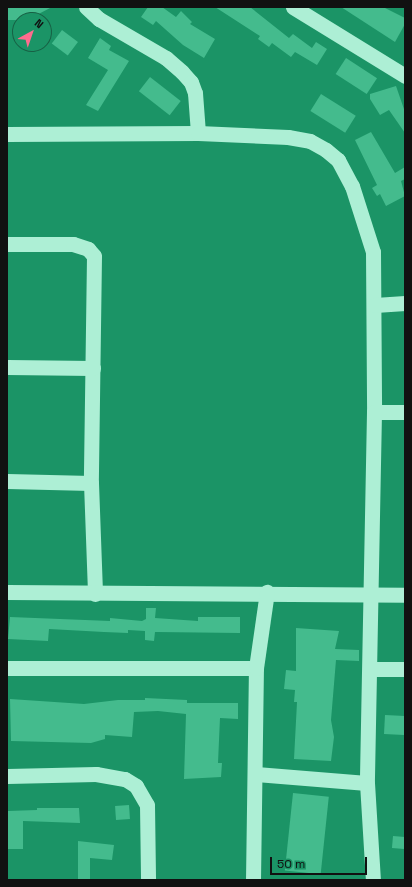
<!DOCTYPE html>
<style>
body{margin:0}
#map{position:relative;width:412px;height:887px;overflow:hidden;background:#1b9466;font-family:"Space Grotesk",sans-serif}
div>[style]{position:absolute}
.building>*{inset:0;background:#44bb8d;transform-origin:0 0}
.street>*{height:15px;margin:-7.5px;padding:0 7.5px;transform-origin:7.5px;border-radius:7.5px;background:#adefd5}
span{translate:-50% -50%;white-space:nowrap;text-align:center;line-height:1.15;-webkit-text-stroke:3.5px #1b9466;paint-order:stroke}
.frame{position:absolute;inset:0;border:8px solid #111;pointer-events:none}
.north{position:absolute;left:12px;top:12px;width:40px;height:40px;box-sizing:border-box;background:#1b9466;border:1px solid #176044;border-radius:50%;rotate:40deg;font-size:11px;font-weight:700;line-height:16px;text-align:center;color:#111}
.north::after{content:'';display:block;margin:auto;width:14px;height:18px;background:#ff6c8e;clip-path:polygon(50% 0,100% 100%,50% 72%,0 100%)}
.scale{position:absolute;left:270px;top:857px;width:97px;height:18px;box-sizing:border-box;border:2px solid #111;border-top:0;padding-left:5px;font-size:12px;line-height:14px;white-space:nowrap;color:#111;-webkit-text-stroke:3px #1b9466;paint-order:stroke}
</style>
<div id="map">
<div class="building">
<i style="clip-path:polygon(7px 7px,52px 7px,27px 20px,7px 20px)"></i>
<i style="clip-path:polygon(148px 7px,162px 7px,176px 17px,181px 11px,192px 22px,190px 24px,215px 39px,204px 58px,183px 45px,156px 21px,153px 25px,141px 17px)"></i>
<i style="clip-path:polygon(215px 7px,250px 7px,289px 38px,293px 34px,312px 48px,316px 42px,327px 49px,317px 65px,295px 52px,291px 57px,272px 43px,269px 47px,258px 39px,260px 36px)"></i>
<i style="clip-path:polygon(341px 7px,383px 7px,405px 18px,405px 24px,395px 42px)"></i>
<i style="left:62px;top:30px;width:20px;height:17px;rotate:37deg"></i>
<i style="clip-path:polygon(100px 38px,111px 46px,109px 50px,129px 61px,98px 111px,86px 105px,108px 70px,88px 58px)"></i>
<i style="left:346px;top:58px;width:37px;height:19px;rotate:33deg"></i>
<i style="left:150px;top:77px;width:39px;height:18px;rotate:38deg"></i>
<i style="clip-path:polygon(396px 86px,405px 112px,405px 133px,389px 110px,380px 115px,370px 99px,370px 94px)"></i>
<i style="left:321px;top:94px;width:41px;height:20px;rotate:32deg"></i>
<i style="clip-path:polygon(371px 132px,395px 173px,405px 167px,405px 179px,401px 181px,405px 196px,386px 206px,380px 194px,377px 196px,372px 188px,377px 185px,355px 140px)"></i>
<i style="clip-path:polygon(146px 608px,156px 608px,155px 618px,198px 621px,198px 617px,240px 617px,240px 633px,157px 632px,155px 632px,154px 641px,145px 640px,145px 631px,128px 630px,128px 633px,104px 632px,49px 629px,48px 641px,8px 639px,10px 617px,110px 621px,110px 618px,142px 621px,146px 619px)"></i>
<i style="clip-path:polygon(296px 628px,339px 631px,335px 649px,359px 650px,359px 661px,336px 660px,331px 720px,334px 737px,331px 761px,294px 759px,297px 702px,294px 702px,295px 690px,284px 689px,286px 670px,296px 671px)"></i>
<i style="clip-path:polygon(145px 698px,187px 700px,187px 703px,238px 703px,238px 719px,220px 718px,218px 763px,222px 763px,221px 777px,184px 779px,186px 714px,158px 711px,134px 712px,132px 737px,105px 735px,105px 739px,91px 743px,11px 741px,10px 699px,84px 704px,118px 700px,145px 700px)"></i>
<i style="left:385px;top:715px;width:20px;height:19px;rotate:3deg"></i>
<i style="left:293px;top:793px;width:36px;height:78px;rotate:6deg"></i>
<i style="left:129px;top:805px;width:14px;height:14px;rotate:86deg"></i>
<i style="clip-path:polygon(37px 808px,79px 808px,80px 823px,23px 821px,23px 849px,8px 849px,8px 811px,37px 810px)"></i>
<i style="left:393px;top:836px;width:12px;height:12px;rotate:5deg"></i>
<i style="clip-path:polygon(78px 841px,114px 845px,112px 860px,90px 858px,90px 880px,78px 880px)"></i>
</div>
<div class="street">
<i style="left:86px;top:7px;width:18px;rotate:43deg"></i>
<i style="left:99px;top:19px;width:78px;rotate:30.2deg"></i>
<i style="left:166px;top:58px;width:21px;rotate:41deg"></i>
<i style="left:182px;top:72px;width:13px;rotate:48deg"></i>
<i style="left:191px;top:82px;width:12px;rotate:70deg"></i>
<i style="left:195px;top:93px;width:40px;rotate:85.7deg"></i>
<i style="left:293px;top:7px;width:132px;rotate:31.6deg"></i>
<i style="left:7px;top:134px;width:191px;rotate:-0.3deg"></i>
<i style="left:198px;top:133px;width:90px;rotate:2.5deg"></i>
<i style="left:288px;top:137px;width:22px;rotate:10deg"></i>
<i style="left:310px;top:141px;width:18px;rotate:29deg"></i>
<i style="left:326px;top:150px;width:16px;rotate:40deg"></i>
<i style="left:338px;top:160px;width:30px;rotate:62deg"></i>
<i style="left:352px;top:186px;width:69px;rotate:72.3deg"></i>
<i style="left:373px;top:252px;width:160px;rotate:89.6deg"></i>
<i style="left:374px;top:412px;width:371px;rotate:91.1deg"></i>
<i style="left:367px;top:783px;width:97px;rotate:86.5deg"></i>
<i style="left:7px;top:244px;width:66px"></i>
<i style="left:73px;top:244px;width:16px;rotate:18deg"></i>
<i style="left:88px;top:249px;width:9px;rotate:49deg"></i>
<i style="left:94px;top:256px;width:227px;rotate:90.8deg"></i>
<i style="left:91px;top:483px;width:111px;rotate:87.9deg"></i>
<i style="left:375px;top:305px;width:30px;rotate:-4deg"></i>
<i style="left:7px;top:367px;width:86px;rotate:0.7deg"></i>
<i style="left:374px;top:412px;width:31px"></i>
<i style="left:7px;top:481px;width:84px;rotate:1.4deg"></i>
<i style="left:7px;top:592px;width:398px;rotate:0.4deg"></i>
<i style="left:7px;top:668px;width:249px"></i>
<i style="left:370px;top:669px;width:35px"></i>
<i style="left:256px;top:774px;width:111px;rotate:4.6deg"></i>
<i style="left:7px;top:776px;width:89px;rotate:-1.3deg"></i>
<i style="left:96px;top:774px;width:29px;rotate:10deg"></i>
<i style="left:125px;top:779px;width:13px;rotate:32deg"></i>
<i style="left:136px;top:786px;width:22px;rotate:60deg"></i>
<i style="left:147px;top:805px;width:75px;rotate:89.2deg"></i>
<i style="left:253px;top:880px;width:212px;rotate:-89.2deg"></i>
<i style="left:256px;top:668px;width:77px;rotate:-81.8deg"></i>
</div>
<div class="frame"></div>
<div class="north">N</div>
<div class="scale">50 m</div>
</div>
